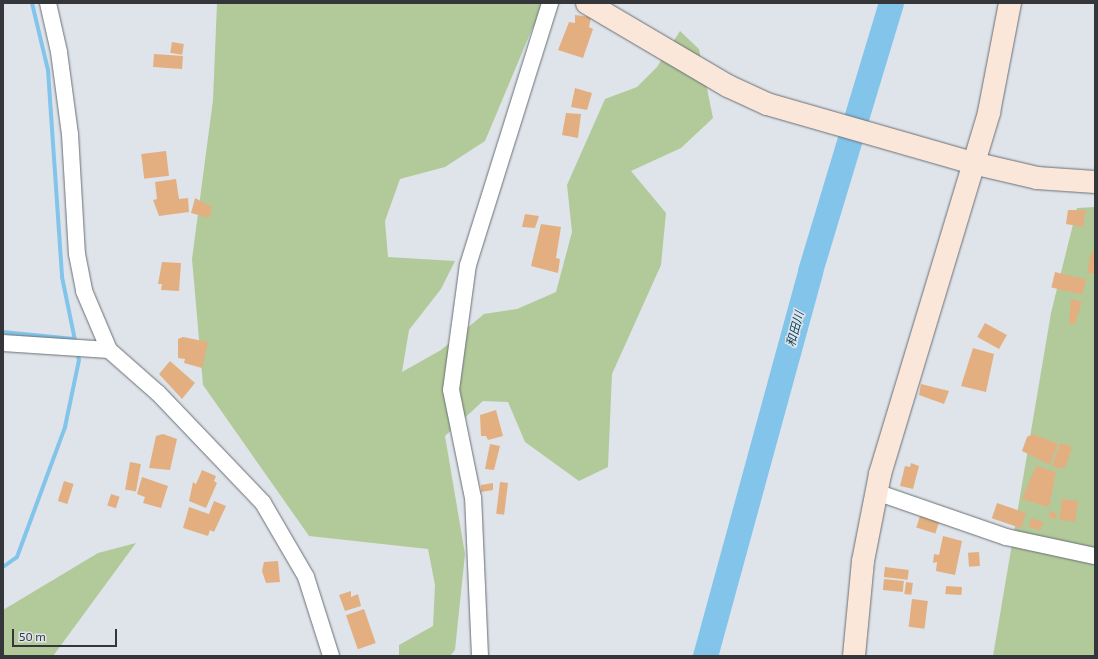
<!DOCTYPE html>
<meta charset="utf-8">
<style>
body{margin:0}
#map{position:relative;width:1098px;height:659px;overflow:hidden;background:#dee4ea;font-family:"Exo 2","Noto Sans JP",sans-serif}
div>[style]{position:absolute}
.green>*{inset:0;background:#b2ca9a}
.stream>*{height:4px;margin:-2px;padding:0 2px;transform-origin:2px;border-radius:2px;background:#83c4eb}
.river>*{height:25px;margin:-12.5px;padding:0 12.5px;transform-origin:12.5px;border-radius:12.5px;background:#83c4eb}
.building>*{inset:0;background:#e3af80;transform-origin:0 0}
.roads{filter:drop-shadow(0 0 1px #6a6f75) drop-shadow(0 0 1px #6a6f75)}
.street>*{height:16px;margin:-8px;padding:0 8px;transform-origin:8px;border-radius:8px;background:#fff}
.secondary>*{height:22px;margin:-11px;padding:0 11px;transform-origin:11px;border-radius:11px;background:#fbe6da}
span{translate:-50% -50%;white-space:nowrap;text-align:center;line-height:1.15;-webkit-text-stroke:3px #dee4ea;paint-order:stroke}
.water-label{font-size:12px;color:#0c425c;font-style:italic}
.frame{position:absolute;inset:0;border:4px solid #343639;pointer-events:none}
.scale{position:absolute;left:12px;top:629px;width:105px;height:18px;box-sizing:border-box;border:2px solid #343639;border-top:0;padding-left:5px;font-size:12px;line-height:14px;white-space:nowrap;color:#343639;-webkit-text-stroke:3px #dee4ea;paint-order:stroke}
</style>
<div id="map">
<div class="green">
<i style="clip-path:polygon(217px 3px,552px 3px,532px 29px,485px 141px,445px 167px,400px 179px,385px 221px,388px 257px,455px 261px,441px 289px,409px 330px,402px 372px,441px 350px,484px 314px,517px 309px,556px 292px,572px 232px,567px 185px,605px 99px,637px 87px,657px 67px,680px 31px,699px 49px,713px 118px,681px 148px,631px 171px,666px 213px,661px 265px,612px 374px,608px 467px,579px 481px,525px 442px,508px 402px,483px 401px,445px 436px,465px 554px,455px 650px,450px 656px,399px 656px,399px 645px,433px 626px,435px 585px,428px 549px,309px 536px,203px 385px,192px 259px,213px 100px)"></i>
<i style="clip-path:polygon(1095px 207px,1095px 656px,993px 656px,1051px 313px,1077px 208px)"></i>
<i style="clip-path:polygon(136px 543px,53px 656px,3px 656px,3px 610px,98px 553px)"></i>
</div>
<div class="stream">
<i style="left:32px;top:3px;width:69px;rotate:76.6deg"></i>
<i style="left:48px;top:70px;width:207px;rotate:86.1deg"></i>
<i style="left:62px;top:277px;width:69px;rotate:78.4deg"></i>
<i style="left:3px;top:332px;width:71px;rotate:5.6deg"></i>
<i style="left:3px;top:567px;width:17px;rotate:-36deg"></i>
<i style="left:17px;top:557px;width:139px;rotate:-69.7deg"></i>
<i style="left:65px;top:427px;width:68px;rotate:-78.2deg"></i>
<i style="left:79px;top:360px;width:9px;rotate:-103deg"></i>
</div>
<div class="river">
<i style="left:705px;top:656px;width:399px;rotate:-74.7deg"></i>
<i style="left:810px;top:271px;width:280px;rotate:-73.2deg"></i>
</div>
<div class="building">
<i style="clip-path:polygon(575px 15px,591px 17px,589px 27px,593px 29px,583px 58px,558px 50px,569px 22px,575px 23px)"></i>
<i style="left:172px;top:42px;width:12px;height:11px;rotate:9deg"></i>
<i style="left:154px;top:54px;width:29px;height:13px;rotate:4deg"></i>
<i style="clip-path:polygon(575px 88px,592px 93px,587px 110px,571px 107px)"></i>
<i style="clip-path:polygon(566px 113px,581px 114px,578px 138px,562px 135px)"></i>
<i style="left:166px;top:151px;width:25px;height:25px;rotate:83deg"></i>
<i style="clip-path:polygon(176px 179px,179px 199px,188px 198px,189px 212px,159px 216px,153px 200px,157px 199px,155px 182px)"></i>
<i style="clip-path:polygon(195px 198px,212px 207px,209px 218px,191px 213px)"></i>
<i style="clip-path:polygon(1068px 210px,1086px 210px,1083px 227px,1066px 224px)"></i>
<i style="clip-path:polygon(525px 214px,539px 216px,535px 228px,522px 227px)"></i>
<i style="clip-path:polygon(541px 224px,561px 227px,556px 258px,560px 259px,558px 273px,531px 266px)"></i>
<i style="clip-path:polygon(1095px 249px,1095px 274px,1087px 273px,1090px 256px)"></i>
<i style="clip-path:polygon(162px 262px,181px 263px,179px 291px,161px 290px,162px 284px,158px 284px)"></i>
<i style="left:1055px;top:272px;width:32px;height:16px;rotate:13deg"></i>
<i style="clip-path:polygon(1071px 299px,1082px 302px,1075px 324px,1069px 324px)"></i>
<i style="left:985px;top:323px;width:25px;height:16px;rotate:29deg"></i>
<i style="clip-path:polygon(183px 337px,208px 342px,202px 368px,184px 363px,185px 359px,178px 358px,178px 339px)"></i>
<i style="clip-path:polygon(973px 348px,994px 354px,986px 392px,961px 386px)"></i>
<i style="clip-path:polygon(170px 361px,195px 383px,182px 399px,159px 374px)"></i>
<i style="clip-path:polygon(921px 384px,949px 391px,944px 404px,919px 395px)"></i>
<i style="clip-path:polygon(496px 410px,503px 436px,488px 440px,486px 436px,481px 436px,480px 415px)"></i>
<i style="clip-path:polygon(163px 434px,177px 439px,170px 470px,149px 468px,156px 436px)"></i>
<i style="clip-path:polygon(1033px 434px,1058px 444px,1050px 465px,1022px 451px,1027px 437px)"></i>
<i style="clip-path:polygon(1060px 443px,1072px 447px,1066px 466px,1061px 469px,1052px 466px)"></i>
<i style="clip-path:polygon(490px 444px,500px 446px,494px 470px,485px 469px)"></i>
<i style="left:130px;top:462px;width:11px;height:28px;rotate:10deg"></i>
<i style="clip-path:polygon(911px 463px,919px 466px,913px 489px,900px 486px,905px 466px,910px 467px)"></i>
<i style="clip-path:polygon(1036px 466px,1056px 472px,1049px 507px,1022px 499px)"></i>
<i style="clip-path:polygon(202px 470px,216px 476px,214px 481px,217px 483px,206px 508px,189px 501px,193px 482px,196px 484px)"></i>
<i style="clip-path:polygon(142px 477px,168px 486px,161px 508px,143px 503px,145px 497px,137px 494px)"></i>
<i style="left:64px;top:481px;width:10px;height:21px;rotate:17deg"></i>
<i style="clip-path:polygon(493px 483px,493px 490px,481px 492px,481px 485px)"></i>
<i style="left:508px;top:483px;width:32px;height:8px;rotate:97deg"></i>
<i style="left:111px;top:494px;width:9px;height:12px;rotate:18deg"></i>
<i style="left:1062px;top:499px;width:16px;height:21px;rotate:7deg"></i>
<i style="clip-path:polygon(214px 501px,226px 506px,214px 532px,210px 530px,208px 536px,183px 528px,189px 507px,209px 514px)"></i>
<i style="left:997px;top:503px;width:31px;height:16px;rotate:19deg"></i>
<i style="clip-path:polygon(1050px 511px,1057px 514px,1056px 519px,1049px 518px)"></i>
<i style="left:920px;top:516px;width:20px;height:12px;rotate:18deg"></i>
<i style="left:1031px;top:518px;width:13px;height:9px;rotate:18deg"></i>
<i style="clip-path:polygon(943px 536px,962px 541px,955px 575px,936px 571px,937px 562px,933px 563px,934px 554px,939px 555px)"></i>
<i style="left:979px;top:552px;width:14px;height:11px;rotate:86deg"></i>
<i style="clip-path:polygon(278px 561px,280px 582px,266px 583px,262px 571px,264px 562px)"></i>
<i style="left:885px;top:567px;width:24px;height:10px;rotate:7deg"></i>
<i style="left:884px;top:579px;width:20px;height:11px;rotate:6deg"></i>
<i style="left:906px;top:582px;width:7px;height:12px;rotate:8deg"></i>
<i style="left:946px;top:586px;width:16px;height:8px;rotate:4deg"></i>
<i style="clip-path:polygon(351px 591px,351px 597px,358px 594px,361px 606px,345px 611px,339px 595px)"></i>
<i style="left:912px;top:599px;width:16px;height:28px;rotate:7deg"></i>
<i style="left:364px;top:609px;width:36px;height:19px;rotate:71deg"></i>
</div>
<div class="roads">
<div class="street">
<i style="left:48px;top:3px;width:50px;rotate:77.3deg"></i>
<i style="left:59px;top:52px;width:83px;rotate:82.4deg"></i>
<i style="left:70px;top:134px;width:120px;rotate:86.7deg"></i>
<i style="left:77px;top:254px;width:38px;rotate:79deg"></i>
<i style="left:84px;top:291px;width:64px;rotate:67deg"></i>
<i style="left:109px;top:350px;width:65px;rotate:41.3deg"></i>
<i style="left:158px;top:393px;width:152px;rotate:46.3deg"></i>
<i style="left:263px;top:503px;width:86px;rotate:59.8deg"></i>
<i style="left:306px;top:577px;width:83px;rotate:72.4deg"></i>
<i style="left:3px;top:343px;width:106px;rotate:3.8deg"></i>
<i style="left:876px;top:492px;width:138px;rotate:19.1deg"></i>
<i style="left:1006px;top:537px;width:91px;rotate:12.1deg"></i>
<i style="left:480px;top:656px;width:158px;rotate:-92.5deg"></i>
<i style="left:473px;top:498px;width:110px;rotate:-101.5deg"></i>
<i style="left:451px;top:390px;width:126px;rotate:-82.3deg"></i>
<i style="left:468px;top:265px;width:275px;rotate:-72.6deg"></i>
</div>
<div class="secondary">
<i style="left:587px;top:3px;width:164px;rotate:30.5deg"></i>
<i style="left:728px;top:86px;width:43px;rotate:24.8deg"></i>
<i style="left:767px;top:104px;width:214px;rotate:16deg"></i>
<i style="left:973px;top:163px;width:66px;rotate:13.2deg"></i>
<i style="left:1037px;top:178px;width:58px;rotate:3.9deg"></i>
<i style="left:854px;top:656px;width:95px;rotate:-84.6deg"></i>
<i style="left:863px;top:561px;width:89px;rotate:-78.9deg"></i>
<i style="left:880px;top:474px;width:378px;rotate:-73.2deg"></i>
<i style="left:989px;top:112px;width:111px;rotate:-79.1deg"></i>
</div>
</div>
<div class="water-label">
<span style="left:795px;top:329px;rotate:-75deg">和田川</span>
</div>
<div class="frame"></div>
<div class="scale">50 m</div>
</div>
